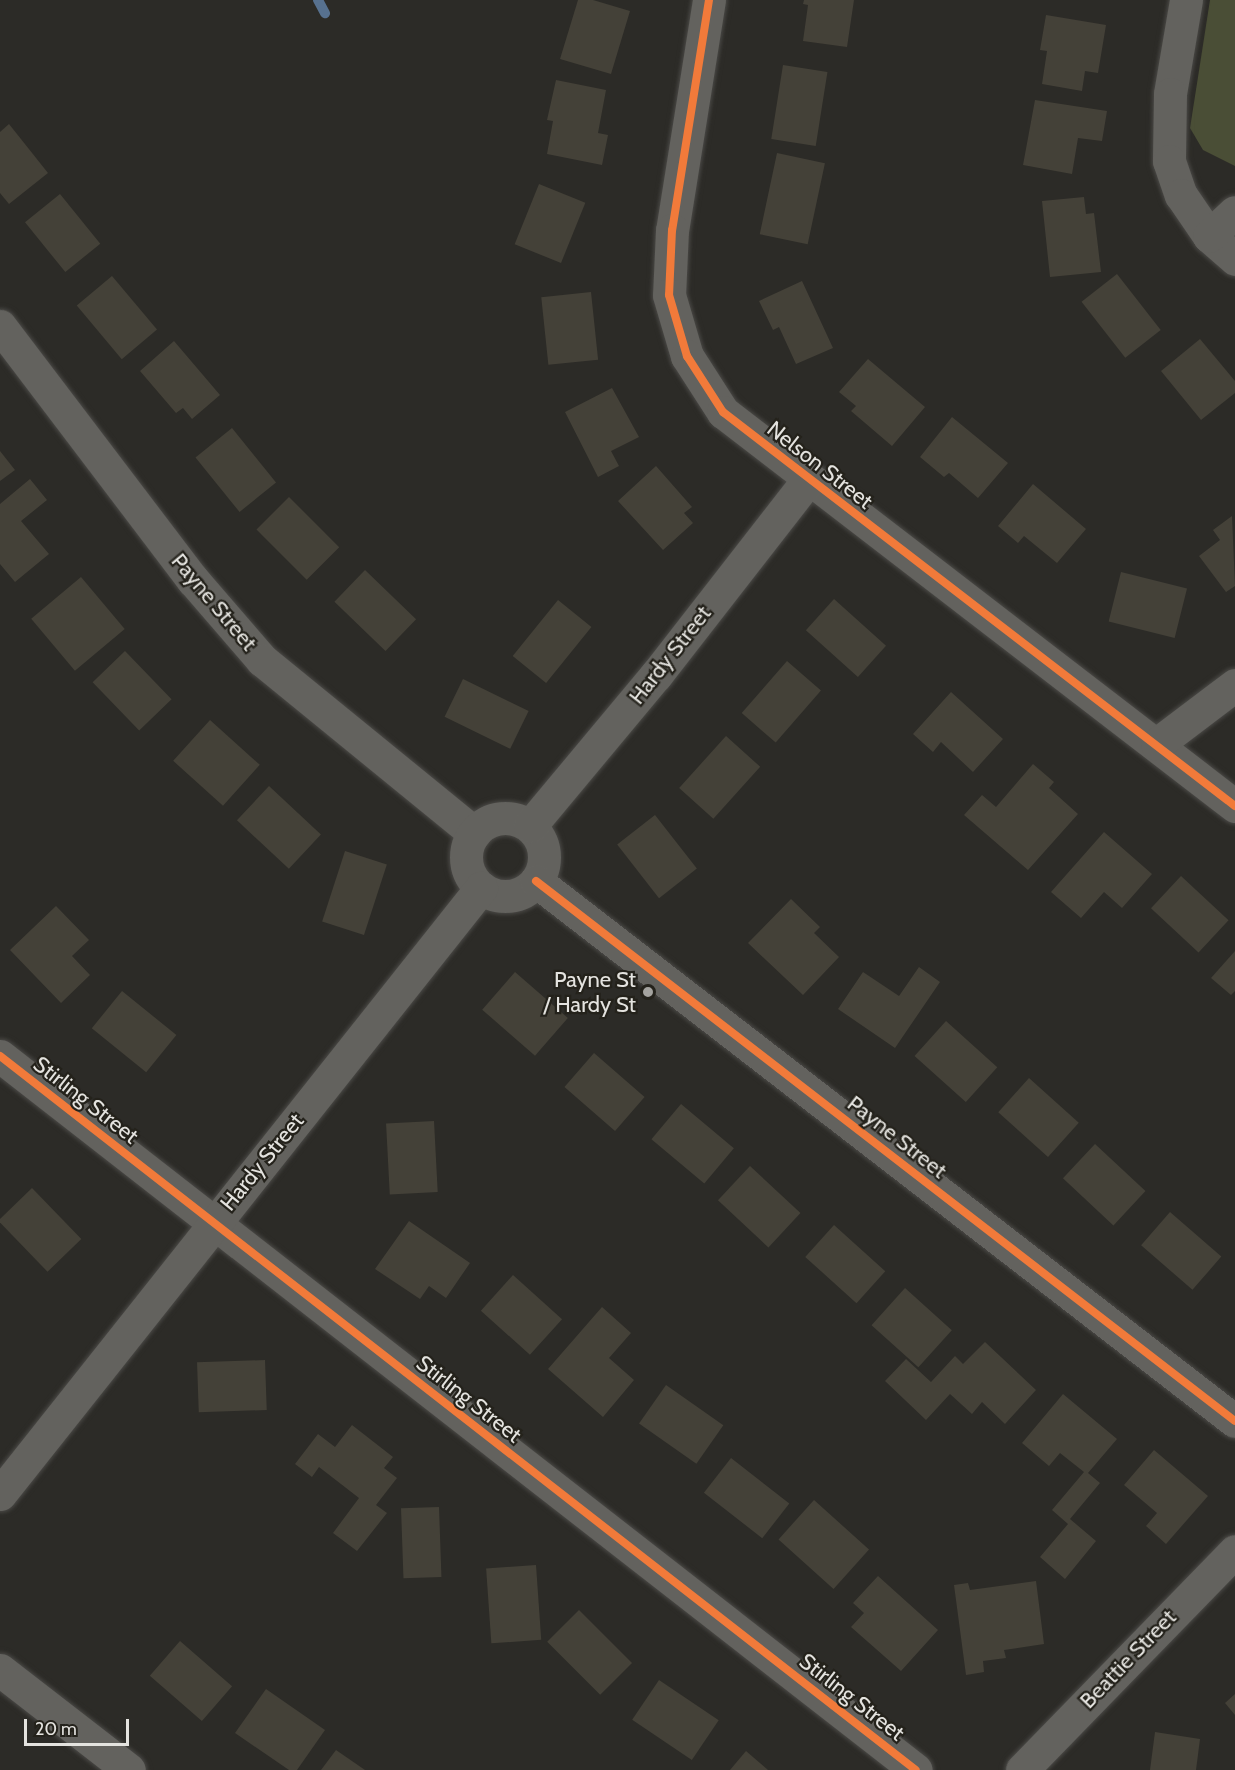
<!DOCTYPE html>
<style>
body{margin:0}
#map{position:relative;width:1235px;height:1770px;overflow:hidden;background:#2c2b27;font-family:Cabin,sans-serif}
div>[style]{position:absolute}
.green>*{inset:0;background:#4a4e36}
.stream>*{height:10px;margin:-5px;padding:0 5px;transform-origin:5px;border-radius:5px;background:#57718f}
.building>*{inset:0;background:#444138;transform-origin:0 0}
.roads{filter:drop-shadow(0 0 2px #4a4946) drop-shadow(0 0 2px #4a4946)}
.minor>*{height:33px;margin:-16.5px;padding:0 16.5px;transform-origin:16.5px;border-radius:16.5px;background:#63625e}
.minor>.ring{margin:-16.5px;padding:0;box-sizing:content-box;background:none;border:33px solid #63625e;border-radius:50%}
.cycleway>*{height:8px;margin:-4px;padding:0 4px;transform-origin:4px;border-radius:4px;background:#f17a3a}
.dots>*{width:16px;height:16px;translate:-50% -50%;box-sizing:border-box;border:3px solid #24221b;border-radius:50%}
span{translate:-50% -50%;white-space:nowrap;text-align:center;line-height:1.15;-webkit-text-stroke:4.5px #24221b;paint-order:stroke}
.street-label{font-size:22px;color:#e4e3df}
.poi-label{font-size:22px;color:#e4e3df}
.right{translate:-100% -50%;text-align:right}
.scale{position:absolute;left:24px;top:1719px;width:105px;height:27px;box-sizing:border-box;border:3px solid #e4e3df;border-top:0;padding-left:8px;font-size:18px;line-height:21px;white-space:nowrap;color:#e4e3df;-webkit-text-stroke:4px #24221b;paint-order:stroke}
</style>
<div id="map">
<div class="green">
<i style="clip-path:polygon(1210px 0,1235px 0,1235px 166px,1203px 150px,1190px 128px)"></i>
</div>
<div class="stream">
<i style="left:318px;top:0;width:15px;rotate:62deg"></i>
</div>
<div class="building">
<i style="clip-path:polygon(578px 0,593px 0,630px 11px,611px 74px,560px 59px)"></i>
<i style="clip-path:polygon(804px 0,854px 0,847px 47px,803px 41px,808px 5px,803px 4px)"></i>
<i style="clip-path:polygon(1046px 15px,1106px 25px,1098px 73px,1085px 71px,1082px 91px,1042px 84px,1047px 51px,1040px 50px)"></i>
<i style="left:783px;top:65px;width:45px;height:75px;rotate:9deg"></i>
<i style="clip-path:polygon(556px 80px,606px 90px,598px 133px,608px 135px,602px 165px,547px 154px,553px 121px,547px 120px)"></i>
<i style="clip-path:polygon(1035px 100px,1107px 111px,1102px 141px,1078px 138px,1072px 174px,1023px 165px)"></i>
<i style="clip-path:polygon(9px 124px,48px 173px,9px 204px,0 193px,0 132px)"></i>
<i style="left:777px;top:153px;width:49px;height:83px;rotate:12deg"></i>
<i style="left:539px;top:184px;width:50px;height:65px;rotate:22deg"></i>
<i style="left:60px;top:194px;width:64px;height:45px;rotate:51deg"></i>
<i style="clip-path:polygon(1084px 197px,1086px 214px,1094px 213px,1101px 272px,1050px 277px,1042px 201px)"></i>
<i style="left:1117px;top:274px;width:71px;height:45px;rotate:52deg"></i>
<i style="left:112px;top:276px;width:70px;height:46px;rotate:50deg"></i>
<i style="clip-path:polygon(802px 281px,833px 348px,796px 364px,779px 327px,773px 330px,759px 301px)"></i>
<i style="left:591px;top:292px;width:68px;height:50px;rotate:84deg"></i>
<i style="clip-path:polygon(1200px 339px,1235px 381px,1235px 393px,1201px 420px,1161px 371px)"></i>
<i style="clip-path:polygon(174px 341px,220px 395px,192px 419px,183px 408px,176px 413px,140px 371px)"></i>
<i style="clip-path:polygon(868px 359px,925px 407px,892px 446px,851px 411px,856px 406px,839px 392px)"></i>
<i style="clip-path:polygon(612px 388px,639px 437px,611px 451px,619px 466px,598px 477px,565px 412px)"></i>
<i style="clip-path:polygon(952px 417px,1008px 463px,978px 498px,949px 473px,944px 477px,920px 457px)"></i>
<i style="left:232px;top:428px;width:70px;height:47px;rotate:51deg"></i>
<i style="clip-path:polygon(0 451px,15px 470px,0 481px)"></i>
<i style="clip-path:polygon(656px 466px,692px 507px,684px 513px,693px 523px,663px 550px,618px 501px)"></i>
<i style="clip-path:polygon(30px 479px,47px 500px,21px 521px,49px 554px,15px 582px,0 564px,0 504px)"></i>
<i style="clip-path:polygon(1033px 484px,1086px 529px,1057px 563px,1024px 536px,1018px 543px,998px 526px)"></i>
<i style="left:289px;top:497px;width:71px;height:46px;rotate:45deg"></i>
<i style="clip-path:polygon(1232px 516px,1235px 586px,1226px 592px,1199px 556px,1220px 540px,1213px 530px)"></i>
<i style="left:365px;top:570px;width:71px;height:44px;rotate:44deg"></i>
<i style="left:1121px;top:572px;width:68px;height:51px;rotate:14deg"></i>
<i style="left:81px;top:577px;width:68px;height:65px;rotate:50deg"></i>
<i style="left:834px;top:599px;width:70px;height:42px;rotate:42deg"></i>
<i style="left:558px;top:600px;width:43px;height:72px;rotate:39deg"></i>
<i style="left:125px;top:651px;width:67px;height:45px;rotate:46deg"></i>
<i style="left:787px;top:661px;width:45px;height:69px;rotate:41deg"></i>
<i style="left:463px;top:679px;width:73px;height:42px;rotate:26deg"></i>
<i style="clip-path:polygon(951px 692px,1003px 739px,973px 772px,941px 742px,933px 752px,913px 734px)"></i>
<i style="left:210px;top:720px;width:67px;height:55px;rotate:42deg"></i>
<i style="left:726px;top:736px;width:46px;height:70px;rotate:42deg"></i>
<i style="clip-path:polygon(1033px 764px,1054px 782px,1049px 788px,1078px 814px,1028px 870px,964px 815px,982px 795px,996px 807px)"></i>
<i style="left:269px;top:786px;width:71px;height:47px;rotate:43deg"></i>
<i style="left:655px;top:815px;width:68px;height:48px;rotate:52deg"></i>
<i style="clip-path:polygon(1104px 832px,1152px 874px,1122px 908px,1104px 892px,1081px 918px,1051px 892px)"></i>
<i style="left:345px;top:851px;width:44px;height:74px;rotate:18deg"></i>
<i style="left:1181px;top:876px;width:65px;height:44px;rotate:43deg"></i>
<i style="clip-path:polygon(791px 899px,820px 927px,814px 933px,839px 957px,803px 995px,748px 943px)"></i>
<i style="clip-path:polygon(56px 906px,89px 940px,72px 956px,90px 975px,61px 1003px,10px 950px)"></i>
<i style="clip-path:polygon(1235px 951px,1235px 991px,1231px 995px,1211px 978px)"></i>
<i style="clip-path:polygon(919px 967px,940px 982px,895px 1048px,838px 1009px,863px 972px,899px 996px)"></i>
<i style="left:515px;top:972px;width:70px;height:50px;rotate:41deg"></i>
<i style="left:122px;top:991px;width:70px;height:48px;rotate:39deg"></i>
<i style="left:946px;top:1021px;width:69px;height:47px;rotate:42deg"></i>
<i style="left:594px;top:1053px;width:67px;height:45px;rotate:41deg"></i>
<i style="left:1029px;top:1078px;width:67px;height:46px;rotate:42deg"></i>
<i style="left:681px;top:1104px;width:69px;height:46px;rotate:40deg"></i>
<i style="left:434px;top:1121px;width:71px;height:48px;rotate:87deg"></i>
<i style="left:1095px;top:1144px;width:69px;height:47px;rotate:43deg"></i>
<i style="left:750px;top:1166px;width:69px;height:47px;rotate:43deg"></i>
<i style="left:32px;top:1188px;width:71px;height:47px;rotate:46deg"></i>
<i style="left:1170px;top:1212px;width:68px;height:44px;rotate:41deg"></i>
<i style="clip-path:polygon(409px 1221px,470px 1263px,446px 1298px,429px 1286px,420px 1299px,375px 1269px)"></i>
<i style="left:834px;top:1225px;width:69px;height:43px;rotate:42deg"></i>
<i style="left:513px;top:1275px;width:66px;height:48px;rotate:42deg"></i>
<i style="left:905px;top:1288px;width:63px;height:50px;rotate:42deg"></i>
<i style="clip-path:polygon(602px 1307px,631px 1333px,609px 1358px,634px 1380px,603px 1417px,548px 1369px)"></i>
<i style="clip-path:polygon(985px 1342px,1036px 1390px,1005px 1424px,982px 1402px,972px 1414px,950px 1394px,926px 1420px,885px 1381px,906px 1359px,931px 1382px,955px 1356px,963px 1364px)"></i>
<i style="left:265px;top:1360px;width:50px;height:68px;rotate:88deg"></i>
<i style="left:666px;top:1385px;width:70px;height:47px;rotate:35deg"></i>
<i style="clip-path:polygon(1063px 1394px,1117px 1439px,1088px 1473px,1100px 1483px,1070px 1519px,1096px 1541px,1065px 1579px,1040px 1557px,1068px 1524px,1052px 1510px,1084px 1472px,1060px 1453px,1049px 1466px,1022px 1443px)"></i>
<i style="clip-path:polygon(352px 1425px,393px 1457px,384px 1468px,397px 1478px,376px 1505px,387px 1513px,357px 1551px,333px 1533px,359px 1498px,319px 1467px,312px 1477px,295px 1464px,318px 1434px,335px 1447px)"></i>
<i style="clip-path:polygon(1154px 1450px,1208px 1496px,1166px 1544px,1146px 1526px,1157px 1513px,1124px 1485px)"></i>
<i style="left:731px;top:1458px;width:74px;height:44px;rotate:38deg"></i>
<i style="left:814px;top:1500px;width:74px;height:53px;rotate:42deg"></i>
<i style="left:439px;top:1507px;width:70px;height:38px;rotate:88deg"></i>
<i style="left:536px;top:1565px;width:75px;height:50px;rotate:86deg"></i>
<i style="clip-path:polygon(878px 1576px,938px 1630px,901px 1671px,851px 1627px,864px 1613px,853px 1603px)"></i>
<i style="clip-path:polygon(1036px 1581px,1044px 1644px,1004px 1650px,1006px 1658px,983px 1661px,984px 1672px,966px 1675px,954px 1585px,968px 1583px,970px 1590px)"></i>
<i style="left:579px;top:1610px;width:75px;height:45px;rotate:45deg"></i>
<i style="left:180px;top:1641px;width:69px;height:46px;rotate:41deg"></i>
<i style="left:659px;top:1680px;width:72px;height:48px;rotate:34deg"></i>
<i style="clip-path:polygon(266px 1689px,325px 1730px,297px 1770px,289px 1770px,235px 1733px)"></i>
<i style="clip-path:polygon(1235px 1694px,1235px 1715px,1225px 1703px)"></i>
<i style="clip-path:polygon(1155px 1732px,1200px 1739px,1196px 1770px,1150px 1770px)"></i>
<i style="clip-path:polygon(336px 1750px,365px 1770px,321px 1770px)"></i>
<i style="clip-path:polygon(746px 1751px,768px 1770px,730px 1770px)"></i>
</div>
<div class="roads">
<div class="minor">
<i style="left:709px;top:0;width:233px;rotate:99.1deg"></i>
<i style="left:672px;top:230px;width:65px;rotate:92.6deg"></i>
<i style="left:669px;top:295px;width:64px;rotate:73.6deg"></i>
<i style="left:687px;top:356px;width:67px;rotate:57.3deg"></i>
<i style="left:723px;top:412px;width:646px;rotate:37.58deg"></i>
<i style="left:1186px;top:0;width:95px;rotate:99.7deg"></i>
<i style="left:1170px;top:94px;width:67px;rotate:90.9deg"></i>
<i style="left:1169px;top:161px;width:36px;rotate:71deg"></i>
<i style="left:1181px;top:195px;width:50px;rotate:55.7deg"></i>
<i style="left:1209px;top:236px;width:35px;rotate:41deg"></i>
<i style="left:1209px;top:236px;width:35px;rotate:-43deg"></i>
<i style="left:0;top:326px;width:319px;rotate:52.8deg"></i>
<i style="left:193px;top:580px;width:106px;rotate:49.2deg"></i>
<i style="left:262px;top:660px;width:274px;rotate:39.2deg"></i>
<i style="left:1157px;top:744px;width:98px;rotate:-37.1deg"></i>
<i class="ring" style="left:466px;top:818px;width:45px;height:45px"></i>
<i style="left:530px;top:826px;width:197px;rotate:-50.2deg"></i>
<i style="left:656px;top:675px;width:247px;rotate:-52.1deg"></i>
<i style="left:536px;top:881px;width:883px;rotate:37.69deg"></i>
<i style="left:0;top:1056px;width:1161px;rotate:37.94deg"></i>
<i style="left:0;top:1494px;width:774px;rotate:-51.56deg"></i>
<i style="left:0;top:1670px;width:163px;rotate:37.8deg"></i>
<i style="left:1022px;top:1770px;width:305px;rotate:-45.8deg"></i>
</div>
</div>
<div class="cycleway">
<i style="left:709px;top:0;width:233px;rotate:99.1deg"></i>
<i style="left:672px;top:230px;width:65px;rotate:92.6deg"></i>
<i style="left:669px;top:295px;width:64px;rotate:73.6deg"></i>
<i style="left:687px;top:356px;width:67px;rotate:57.3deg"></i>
<i style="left:723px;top:412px;width:646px;rotate:37.58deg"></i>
<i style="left:536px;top:881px;width:883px;rotate:37.69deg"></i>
<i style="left:0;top:1056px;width:1161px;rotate:37.94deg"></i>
</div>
<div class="dots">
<i style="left:648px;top:992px;background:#a4a39f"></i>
</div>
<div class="street-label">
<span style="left:820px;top:465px;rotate:38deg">Nelson Street</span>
<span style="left:214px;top:602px;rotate:50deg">Payne Street</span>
<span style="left:670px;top:655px;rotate:-52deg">Hardy Street</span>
<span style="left:86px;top:1100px;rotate:38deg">Stirling Street</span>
<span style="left:897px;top:1137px;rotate:38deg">Payne Street</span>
<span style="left:262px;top:1162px;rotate:-51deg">Hardy Street</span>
<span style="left:469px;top:1399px;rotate:38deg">Stirling Street</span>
<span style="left:1128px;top:1659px;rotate:-46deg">Beattie Street</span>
<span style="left:852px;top:1697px;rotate:38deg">Stirling Street</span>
</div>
<div class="poi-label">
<span class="right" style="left:636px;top:992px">Payne St<br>/ Hardy St</span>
</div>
<div class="scale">20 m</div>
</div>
